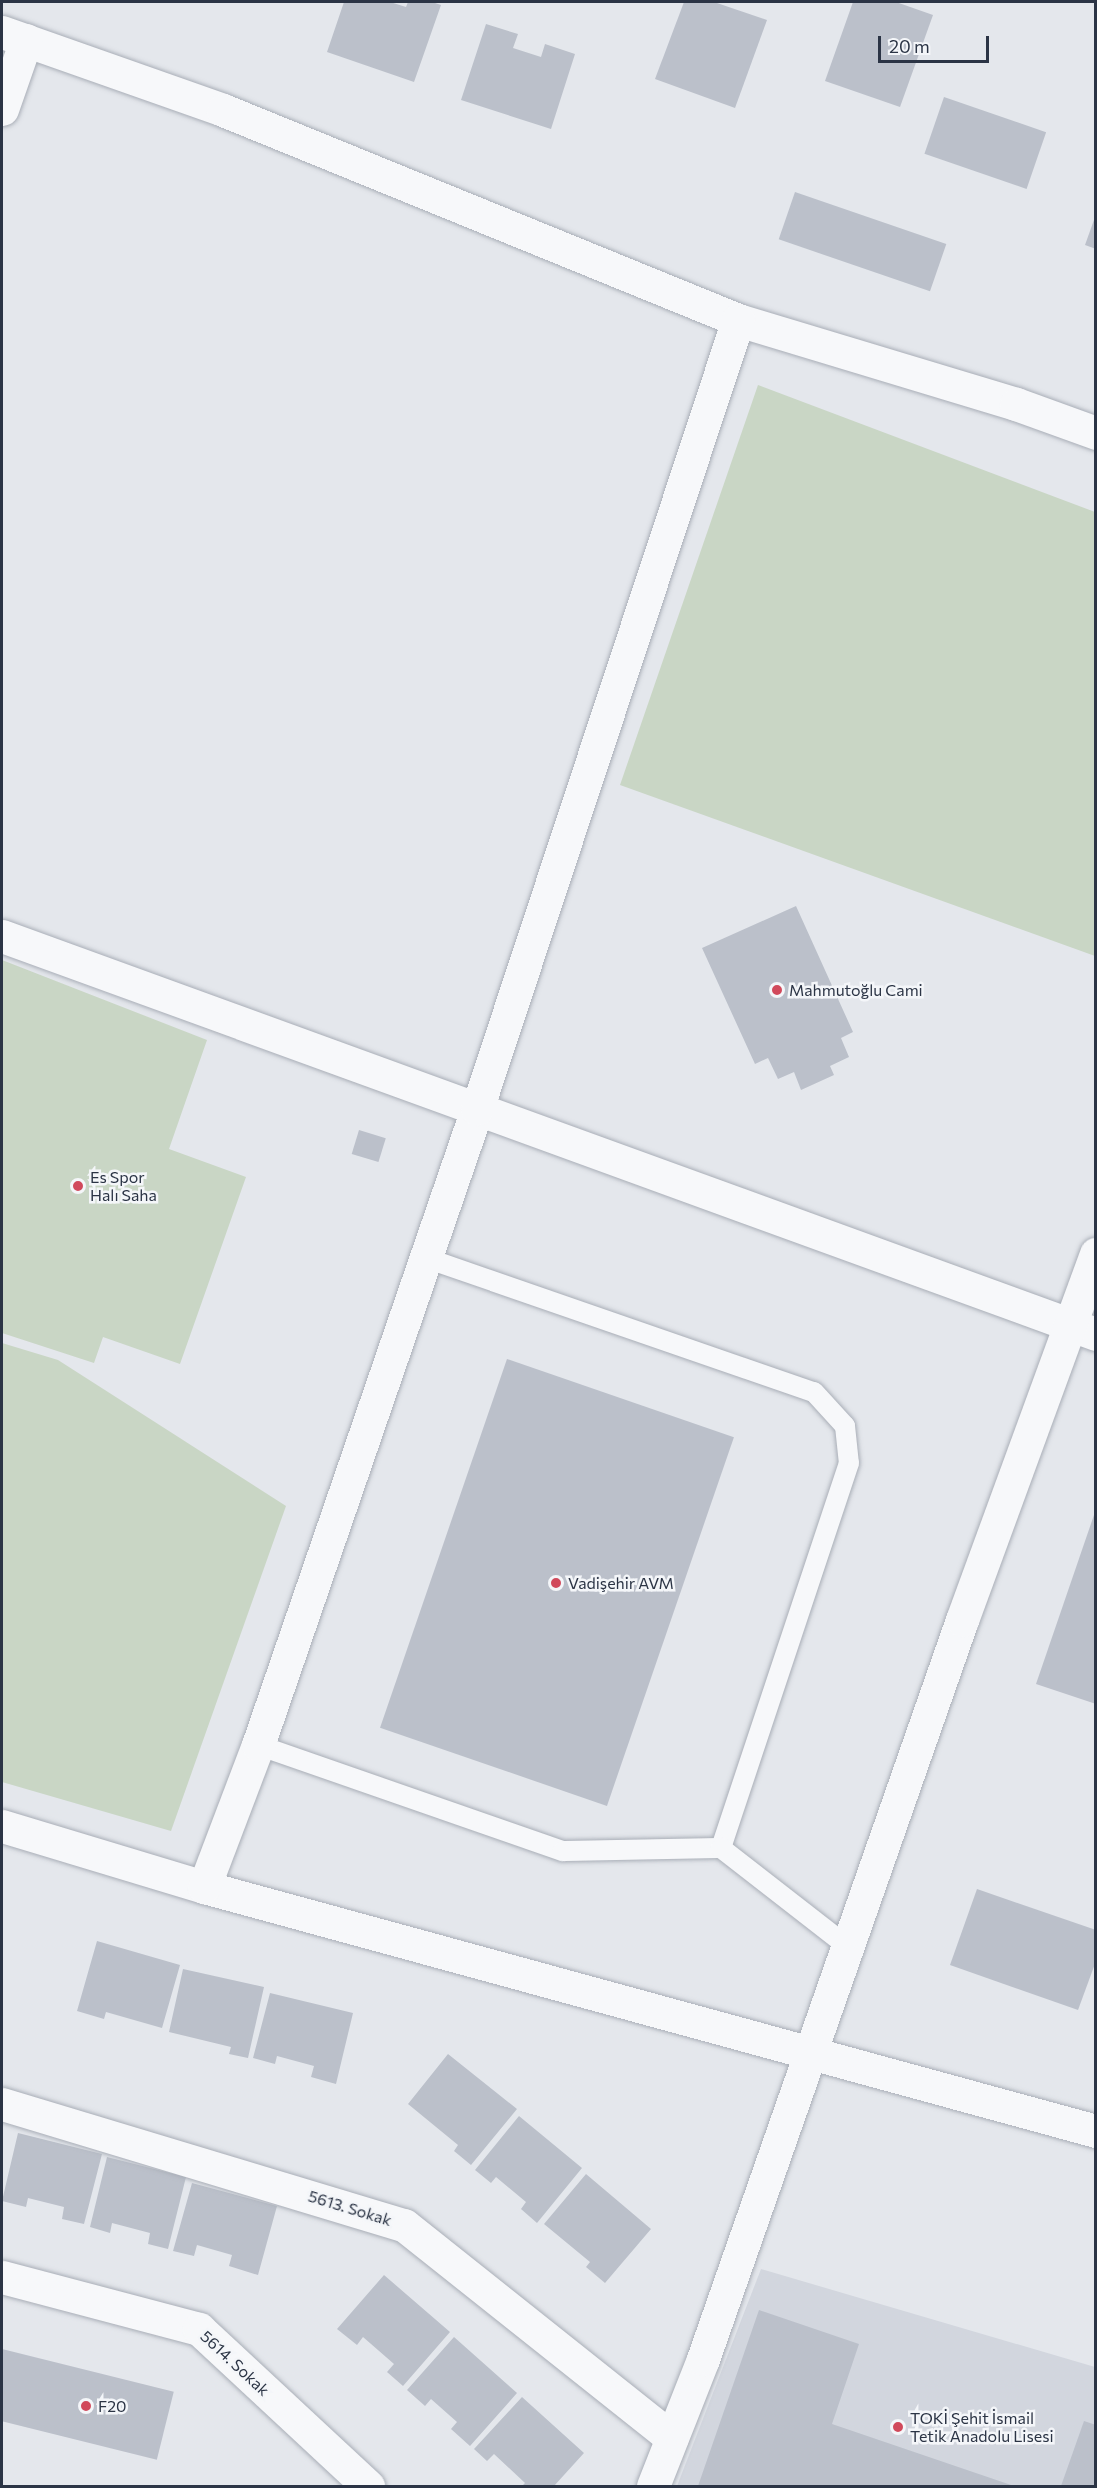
<!DOCTYPE html>
<meta charset="utf-8">
<style>
body{margin:0}
#map{position:relative;width:1097px;height:2488px;overflow:hidden;background:#e4e7ec;font-family:Commissioner,sans-serif}
div>[style]{position:absolute}
.built>*{inset:0;background:#d2d6de}
.green>*{inset:0;background:#c9d6c5}
.building>*{inset:0;background:#bbc0ca;transform-origin:0 0}
.roads{filter:drop-shadow(0 0 2px #a9aeb7) drop-shadow(0 0 2px #a9aeb7)}
.service>*{height:20px;margin:-10px;padding:0 10px;transform-origin:10px;border-radius:10px;background:#f7f8fa}
.minor>*{height:33px;margin:-16.5px;padding:0 16.5px;transform-origin:16.5px;border-radius:16.5px;background:#f7f8fa}
.dots>*{width:16px;height:16px;translate:-50% -50%;box-sizing:border-box;border:3px solid #f4f6f9;border-radius:50%}
span{translate:-50% -50%;white-space:nowrap;text-align:center;line-height:1.15;-webkit-text-stroke:5px #f4f6f9;paint-order:stroke}
.poi-label{font-size:16px;color:#2b3445}
.left{translate:0 -50%;text-align:left}
.street-label{font-size:16px;color:#2b3445}
.frame{position:absolute;inset:0;border:3px solid #2b3445;pointer-events:none}
.scale{position:absolute;left:878px;top:36px;width:111px;height:27px;box-sizing:border-box;border:3px solid #2b3445;border-top:0;padding-left:8px;font-size:18px;line-height:21px;white-space:nowrap;color:#2b3445;-webkit-text-stroke:4px #f4f6f9;paint-order:stroke}
</style>
<div id="map">
<div class="built">
<i style="clip-path:polygon(761px 2269px,1095px 2367px,1095px 2486px,677px 2486px)"></i>
</div>
<div class="green">
<i style="clip-path:polygon(758px 385px,1095px 512px,1095px 956px,620px 785px)"></i>
<i style="clip-path:polygon(2px 960px,207px 1040px,169px 1149px,246px 1177px,180px 1364px,103px 1337px,94px 1363px,2px 1333px)"></i>
<i style="clip-path:polygon(2px 1343px,58px 1360px,286px 1506px,171px 1831px,2px 1782px)"></i>
</div>
<div class="building">
<i style="clip-path:polygon(344px 2px,390px 2px,406px 7px,408px 2px,432px 2px,441px 5px,414px 82px,327px 52px)"></i>
<i style="clip-path:polygon(684px 2px,714px 2px,767px 20px,735px 108px,655px 79px)"></i>
<i style="clip-path:polygon(853px 2px,896px 2px,933px 15px,900px 107px,825px 81px)"></i>
<i style="clip-path:polygon(486px 24px,518px 34px,513px 48px,541px 57px,545px 44px,575px 54px,551px 129px,461px 100px)"></i>
<i style="left:944px;top:97px;width:108px;height:60px;rotate:19deg"></i>
<i style="left:795px;top:192px;width:160px;height:50px;rotate:19deg"></i>
<i style="clip-path:polygon(1095px 217px,1096px 217px,1096px 249px,1085px 245px)"></i>
<i style="clip-path:polygon(796px 906px,853px 1032px,841px 1038px,849px 1057px,830px 1066px,834px 1075px,801px 1090px,794px 1072px,778px 1079px,768px 1058px,755px 1064px,702px 948px)"></i>
<i style="left:359px;top:1130px;width:28px;height:25px;rotate:17deg"></i>
<i style="left:507px;top:1359px;width:240px;height:390px;rotate:19deg"></i>
<i style="clip-path:polygon(1095px 1512px,1096px 1512px,1096px 1704px,1036px 1684px)"></i>
<i style="clip-path:polygon(977px 1889px,1096px 1930px,1096px 1961px,1078px 2010px,950px 1965px)"></i>
<i style="clip-path:polygon(97px 1941px,180px 1965px,162px 2028px,106px 2012px,104px 2019px,77px 2011px)"></i>
<i style="clip-path:polygon(183px 1969px,264px 1987px,248px 2058px,229px 2054px,231px 2047px,169px 2032px)"></i>
<i style="clip-path:polygon(270px 1993px,353px 2013px,336px 2084px,311px 2077px,314px 2066px,277px 2056px,275px 2064px,253px 2058px)"></i>
<i style="clip-path:polygon(448px 2054px,517px 2109px,471px 2165px,454px 2151px,458px 2145px,408px 2104px)"></i>
<i style="clip-path:polygon(519px 2116px,582px 2168px,537px 2223px,521px 2209px,526px 2202px,496px 2177px,491px 2183px,475px 2170px)"></i>
<i style="clip-path:polygon(18px 2133px,102px 2154px,84px 2224px,62px 2219px,64px 2207px,28px 2198px,26px 2207px,2px 2201px)"></i>
<i style="clip-path:polygon(107px 2157px,186px 2177px,168px 2249px,148px 2244px,150px 2233px,112px 2223px,110px 2233px,90px 2227px)"></i>
<i style="clip-path:polygon(586px 2174px,651px 2229px,605px 2283px,586px 2267px,590px 2262px,544px 2224px)"></i>
<i style="clip-path:polygon(192px 2183px,277px 2206px,258px 2275px,229px 2266px,232px 2255px,197px 2245px,194px 2256px,173px 2251px)"></i>
<i style="clip-path:polygon(384px 2275px,450px 2332px,403px 2386px,387px 2372px,394px 2364px,363px 2337px,357px 2345px,337px 2329px)"></i>
<i style="clip-path:polygon(759px 2310px,859px 2344px,832px 2424px,1014px 2486px,698px 2486px)"></i>
<i style="clip-path:polygon(454px 2337px,517px 2393px,470px 2446px,451px 2429px,457px 2422px,431px 2399px,425px 2406px,407px 2390px)"></i>
<i style="left:2px;top:2349px;width:177px;height:70px;rotate:14deg"></i>
<i style="clip-path:polygon(522px 2397px,584px 2453px,554px 2486px,522px 2486px,525px 2483px,494px 2454px,487px 2461px,474px 2449px)"></i>
<i style="clip-path:polygon(1084px 2421px,1096px 2425px,1096px 2486px,1061px 2486px)"></i>
</div>
<div class="roads">
<div class="service">
<i style="left:426px;top:1258px;width:410px;rotate:19.1deg"></i>
<i style="left:814px;top:1392px;width:46px;rotate:47.6deg"></i>
<i style="left:845px;top:1426px;width:37px;rotate:84deg"></i>
<i style="left:849px;top:1463px;width:406px;rotate:108.4deg"></i>
<i style="left:258px;top:1745px;width:323px;rotate:19.2deg"></i>
<i style="left:563px;top:1851px;width:158px;rotate:-1.1deg"></i>
<i style="left:721px;top:1848px;width:160px;rotate:37.9deg"></i>
</div>
<div class="minor">
<i style="left:2px;top:32px;width:234px;rotate:19.4deg"></i>
<i style="left:223px;top:110px;width:556px;rotate:22.18deg"></i>
<i style="left:738px;top:320px;width:290px;rotate:16.8deg"></i>
<i style="left:1016px;top:404px;width:85px;rotate:19.9deg"></i>
<i style="left:2px;top:109px;width:73px;rotate:-70.8deg"></i>
<i style="left:2px;top:936px;width:1164px;rotate:19.99deg"></i>
<i style="left:2px;top:1826px;width:211px;rotate:16.8deg"></i>
<i style="left:204px;top:1887px;width:925px;rotate:15.3deg"></i>
<i style="left:204px;top:1887px;width:152px;rotate:-69.2deg"></i>
<i style="left:258px;top:1745px;width:673px;rotate:-71deg"></i>
<i style="left:477px;top:1109px;width:831px;rotate:-71.7deg"></i>
<i style="left:2px;top:2104px;width:420px;rotate:16.8deg"></i>
<i style="left:404px;top:2225px;width:342px;rotate:38.5deg"></i>
<i style="left:2px;top:2277px;width:204px;rotate:14.8deg"></i>
<i style="left:199px;top:2329px;width:231px;rotate:42.9deg"></i>
<i style="left:653px;top:2486px;width:136px;rotate:-68.5deg"></i>
<i style="left:703px;top:2359px;width:783px;rotate:-70.69deg"></i>
<i style="left:962px;top:1620px;width:390px;rotate:-69.9deg"></i>
</div>
</div>
<div class="dots">
<i style="left:777px;top:990px;background:#d1495b"></i>
<i style="left:78px;top:1186px;background:#d1495b"></i>
<i style="left:556px;top:1583px;background:#d1495b"></i>
<i style="left:86px;top:2406px;background:#d1495b"></i>
<i style="left:898px;top:2427px;background:#d1495b"></i>
</div>
<div class="poi-label">
<span class="left" style="left:789px;top:990px">Mahmutoğlu Cami</span>
<span class="left" style="left:90px;top:1186px">Es Spor<br>Halı Saha</span>
<span class="left" style="left:568px;top:1583px">Vadişehir AVM</span>
<span class="left" style="left:98px;top:2406px">F20</span>
<span class="left" style="left:910px;top:2427px">TOKİ Şehit İsmail<br>Tetik Anadolu Lisesi</span>
</div>
<div class="street-label">
<span style="left:350px;top:2208px;rotate:17deg">5613. Sokak</span>
<span style="left:235px;top:2363px;rotate:43deg">5614. Sokak</span>
</div>
<div class="frame"></div>
<div class="scale">20 m</div>
</div>
